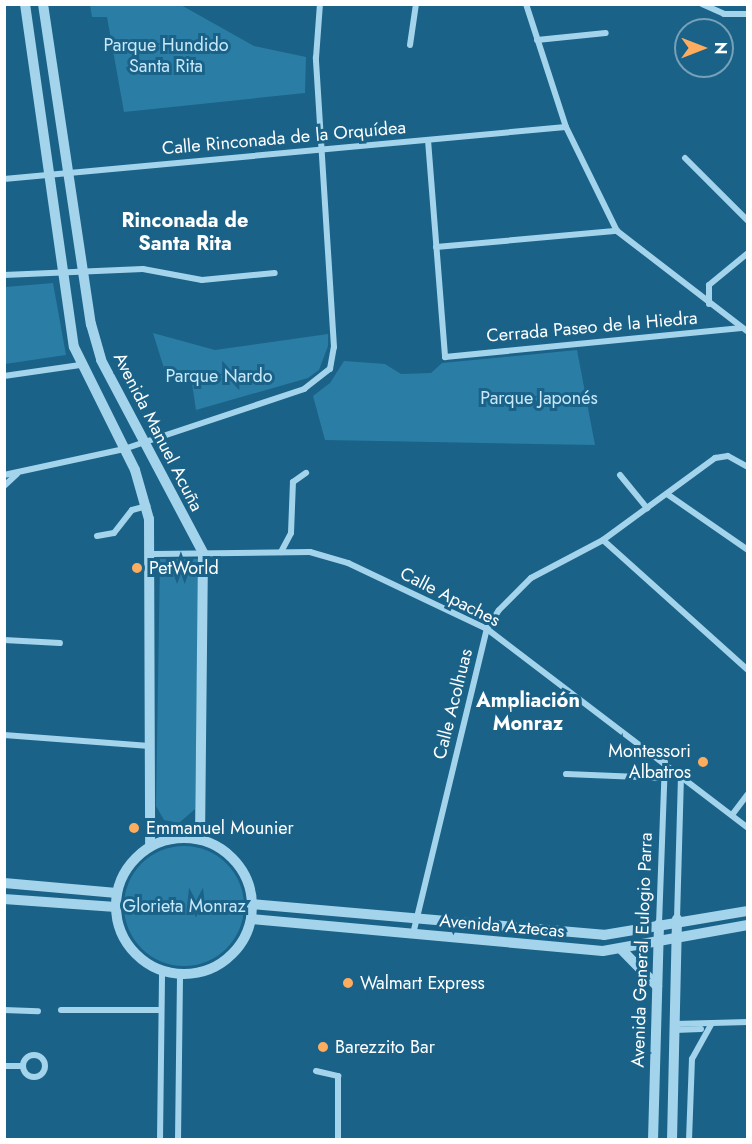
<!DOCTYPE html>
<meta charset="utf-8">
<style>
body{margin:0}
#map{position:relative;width:752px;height:1144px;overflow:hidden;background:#1a6288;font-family:Jost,sans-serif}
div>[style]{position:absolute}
.green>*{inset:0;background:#2a7da5}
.round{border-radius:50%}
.minor>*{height:6px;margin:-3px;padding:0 3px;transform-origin:3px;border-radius:3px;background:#a3d4ec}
.minor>.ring{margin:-3px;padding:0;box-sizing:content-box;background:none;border:6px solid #a3d4ec;border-radius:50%}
.tertiary>*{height:10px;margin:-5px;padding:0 5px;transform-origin:5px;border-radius:5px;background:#a3d4ec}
.tertiary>.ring{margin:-5px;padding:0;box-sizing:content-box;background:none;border:10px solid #a3d4ec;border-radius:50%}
.dots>*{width:16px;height:16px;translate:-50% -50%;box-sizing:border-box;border:3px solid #1a6288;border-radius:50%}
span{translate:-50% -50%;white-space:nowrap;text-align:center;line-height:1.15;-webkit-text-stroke:6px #1a6288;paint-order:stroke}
.park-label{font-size:18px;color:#c8e9f9}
.street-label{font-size:18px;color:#fff}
.poi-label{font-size:18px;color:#fff}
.left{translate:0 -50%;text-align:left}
.right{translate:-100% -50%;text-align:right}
.neighbourhood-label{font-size:20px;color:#fff;font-weight:700}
.frame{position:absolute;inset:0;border:6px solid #fff;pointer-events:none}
.north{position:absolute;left:674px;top:18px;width:60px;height:60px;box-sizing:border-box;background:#1a6288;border:2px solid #76a1b8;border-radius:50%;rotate:90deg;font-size:16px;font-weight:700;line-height:24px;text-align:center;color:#fff}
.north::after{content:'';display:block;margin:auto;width:21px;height:27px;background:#fead5f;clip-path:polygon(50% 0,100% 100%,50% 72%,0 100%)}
</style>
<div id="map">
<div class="green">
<i style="clip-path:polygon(90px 5px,181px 5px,254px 46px,306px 57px,305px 93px,124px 112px,107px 17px,92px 17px)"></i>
<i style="clip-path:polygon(53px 283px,66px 355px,5px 364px,5px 287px)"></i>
<i style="clip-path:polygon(153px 333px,215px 350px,328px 334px,328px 346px,319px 370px,308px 378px,196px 410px,191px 377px,167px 378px)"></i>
<i style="clip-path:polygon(577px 350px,595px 445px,325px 440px,313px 396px,330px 383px,344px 361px,385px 364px,401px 374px,431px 373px,442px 363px)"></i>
<i style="clip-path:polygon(160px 559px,199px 559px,195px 809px,179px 823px,164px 820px,156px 806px)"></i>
<i class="round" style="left:124px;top:846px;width:120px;height:120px"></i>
</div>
<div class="minor">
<i style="left:526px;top:4px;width:129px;rotate:72deg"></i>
<i style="left:566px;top:127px;width:116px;rotate:63.9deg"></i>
<i style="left:617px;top:231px;width:165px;rotate:37.6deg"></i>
<i style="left:702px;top:4px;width:24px;rotate:24deg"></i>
<i style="left:724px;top:14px;width:24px"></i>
<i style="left:537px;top:40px;width:69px;rotate:-5.8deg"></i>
<i style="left:410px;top:45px;width:41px;rotate:-81.7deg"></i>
<i style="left:428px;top:140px;width:218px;rotate:85.5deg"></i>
<i style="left:445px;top:357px;width:298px;rotate:-5.6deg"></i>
<i style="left:685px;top:158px;width:89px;rotate:45deg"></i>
<i style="left:4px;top:179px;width:564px;rotate:-5.29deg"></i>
<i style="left:436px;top:247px;width:182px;rotate:-5.1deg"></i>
<i style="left:4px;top:275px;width:139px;rotate:-2.5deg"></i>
<i style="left:143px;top:269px;width:60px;rotate:10.6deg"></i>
<i style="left:202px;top:280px;width:73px;rotate:-5.5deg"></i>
<i style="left:709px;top:304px;width:19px;rotate:-90deg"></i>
<i style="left:709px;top:285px;width:50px;rotate:-39.4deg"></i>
<i style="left:4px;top:376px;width:77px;rotate:-8.2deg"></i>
<i style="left:4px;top:475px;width:123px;rotate:-12.2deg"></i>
<i style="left:124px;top:449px;width:190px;rotate:-18.4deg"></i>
<i style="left:304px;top:389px;width:33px;rotate:-38deg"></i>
<i style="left:330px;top:369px;width:22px;rotate:-80deg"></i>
<i style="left:334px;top:347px;width:290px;rotate:-93.6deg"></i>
<i style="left:316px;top:58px;width:54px;rotate:-85.8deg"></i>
<i style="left:620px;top:475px;width:43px;rotate:50.7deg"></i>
<i style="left:4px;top:486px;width:18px;rotate:-43deg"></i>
<i style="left:667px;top:494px;width:98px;rotate:34.7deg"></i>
<i style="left:97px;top:536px;width:17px;rotate:-10deg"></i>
<i style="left:114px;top:533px;width:29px;rotate:-52deg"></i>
<i style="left:132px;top:510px;width:16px;rotate:-15deg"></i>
<i style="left:603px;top:540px;width:195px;rotate:41.9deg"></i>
<i style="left:281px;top:552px;width:21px;rotate:-62deg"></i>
<i style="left:291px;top:533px;width:51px;rotate:-87.8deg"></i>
<i style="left:293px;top:482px;width:16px;rotate:-35deg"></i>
<i style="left:154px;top:554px;width:156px;rotate:-0.7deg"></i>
<i style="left:310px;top:552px;width:40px;rotate:16deg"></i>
<i style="left:348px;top:563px;width:154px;rotate:25.4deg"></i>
<i style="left:487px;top:629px;width:328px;rotate:37.3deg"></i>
<i style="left:4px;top:640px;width:56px;rotate:3.1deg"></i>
<i style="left:4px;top:735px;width:146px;rotate:4.3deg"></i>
<i style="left:566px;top:774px;width:98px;rotate:2.3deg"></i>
<i style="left:732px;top:815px;width:26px;rotate:-53deg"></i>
<i style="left:677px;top:919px;width:144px;rotate:-88.4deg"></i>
<i style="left:659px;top:924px;width:162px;rotate:-87.9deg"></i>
<i style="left:413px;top:934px;width:314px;rotate:-76.4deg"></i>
<i style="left:487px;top:629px;width:22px;rotate:-58deg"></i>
<i style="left:499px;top:610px;width:45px;rotate:-45deg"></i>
<i style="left:531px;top:578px;width:81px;rotate:-27.8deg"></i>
<i style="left:603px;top:540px;width:139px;rotate:-36.2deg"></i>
<i style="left:715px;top:458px;width:13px;rotate:-9deg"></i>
<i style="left:728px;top:456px;width:23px;rotate:29deg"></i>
<i style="left:4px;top:1010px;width:34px;rotate:2deg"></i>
<i style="left:61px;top:1010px;width:100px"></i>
<i style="left:675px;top:1024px;width:73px;rotate:-1.6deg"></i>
<i style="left:675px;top:1030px;width:26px;rotate:-2deg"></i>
<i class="ring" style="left:23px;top:1055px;width:16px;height:16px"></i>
<i style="left:4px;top:1066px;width:18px"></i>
<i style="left:316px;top:1071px;width:23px;rotate:13deg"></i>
<i style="left:338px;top:1076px;width:64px;rotate:90deg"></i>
<i style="left:160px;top:1140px;width:169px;rotate:-89.3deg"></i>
<i style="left:178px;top:1140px;width:166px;rotate:-89.3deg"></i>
<i style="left:689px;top:1140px;width:81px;rotate:-87.9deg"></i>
<i style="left:692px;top:1059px;width:39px;rotate:-61deg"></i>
</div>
<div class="tertiary">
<i style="left:25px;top:4px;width:346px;rotate:81.9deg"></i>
<i style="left:74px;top:347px;width:137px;rotate:63.6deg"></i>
<i style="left:135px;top:470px;width:51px;rotate:74.1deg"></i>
<i style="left:149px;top:519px;width:327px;rotate:89.8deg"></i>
<i style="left:43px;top:4px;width:324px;rotate:81.5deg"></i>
<i style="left:91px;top:324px;width:37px;rotate:74deg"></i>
<i style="left:101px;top:360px;width:218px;rotate:62.1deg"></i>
<i style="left:203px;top:553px;width:286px;rotate:90.6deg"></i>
<i class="ring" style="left:116px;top:838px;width:126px;height:126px"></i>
<i style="left:4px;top:883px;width:113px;rotate:5.1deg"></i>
<i style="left:4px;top:899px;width:112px;rotate:4.1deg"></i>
<i style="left:252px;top:904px;width:353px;rotate:5deg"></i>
<i style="left:604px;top:935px;width:146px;rotate:-9.5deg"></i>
<i style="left:251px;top:919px;width:353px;rotate:5.2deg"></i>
<i style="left:603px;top:951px;width:147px;rotate:-10.2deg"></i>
<i style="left:621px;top:949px;width:52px;rotate:45.8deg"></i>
<i style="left:653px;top:1140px;width:216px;rotate:-88.4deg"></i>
<i style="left:672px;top:1140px;width:221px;rotate:-88.7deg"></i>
</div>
<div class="dots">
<i style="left:137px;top:568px;background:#fead5f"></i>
<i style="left:703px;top:762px;background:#fead5f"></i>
<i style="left:134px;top:828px;background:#fead5f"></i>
<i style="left:348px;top:983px;background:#fead5f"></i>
<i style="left:323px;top:1047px;background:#fead5f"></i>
</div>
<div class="park-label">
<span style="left:166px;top:56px">Parque Hundido<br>Santa Rita</span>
<span style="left:219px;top:376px">Parque Nardo</span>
<span style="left:539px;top:398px">Parque Japonés</span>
<span style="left:184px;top:906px">Glorieta Monraz</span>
</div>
<div class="street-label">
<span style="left:284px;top:138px;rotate:-5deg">Calle Rinconada de la Orquídea</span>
<span style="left:592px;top:327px;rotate:-5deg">Cerrada Paseo de la Hiedra</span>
<span style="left:158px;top:432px;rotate:63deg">Avenida Manuel Acuña</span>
<span style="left:450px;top:597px;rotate:27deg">Calle Apaches</span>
<span style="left:453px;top:704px;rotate:-76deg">Calle Acolhuas</span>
<span style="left:502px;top:926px;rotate:5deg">Avenida Aztecas</span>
<span style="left:642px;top:950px;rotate:-88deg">Avenida General Eulogio Parra</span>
</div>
<div class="poi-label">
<span class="left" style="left:149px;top:568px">PetWorld</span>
<span class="right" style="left:691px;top:762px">Montessori<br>Albatros</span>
<span class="left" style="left:146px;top:828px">Emmanuel Mounier</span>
<span class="left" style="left:360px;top:983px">Walmart Express</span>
<span class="left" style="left:335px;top:1047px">Barezzito Bar</span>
</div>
<div class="neighbourhood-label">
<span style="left:185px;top:232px">Rinconada de<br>Santa Rita</span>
<span style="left:528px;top:712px">Ampliación<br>Monraz</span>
</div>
<div class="frame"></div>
<div class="north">N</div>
</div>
